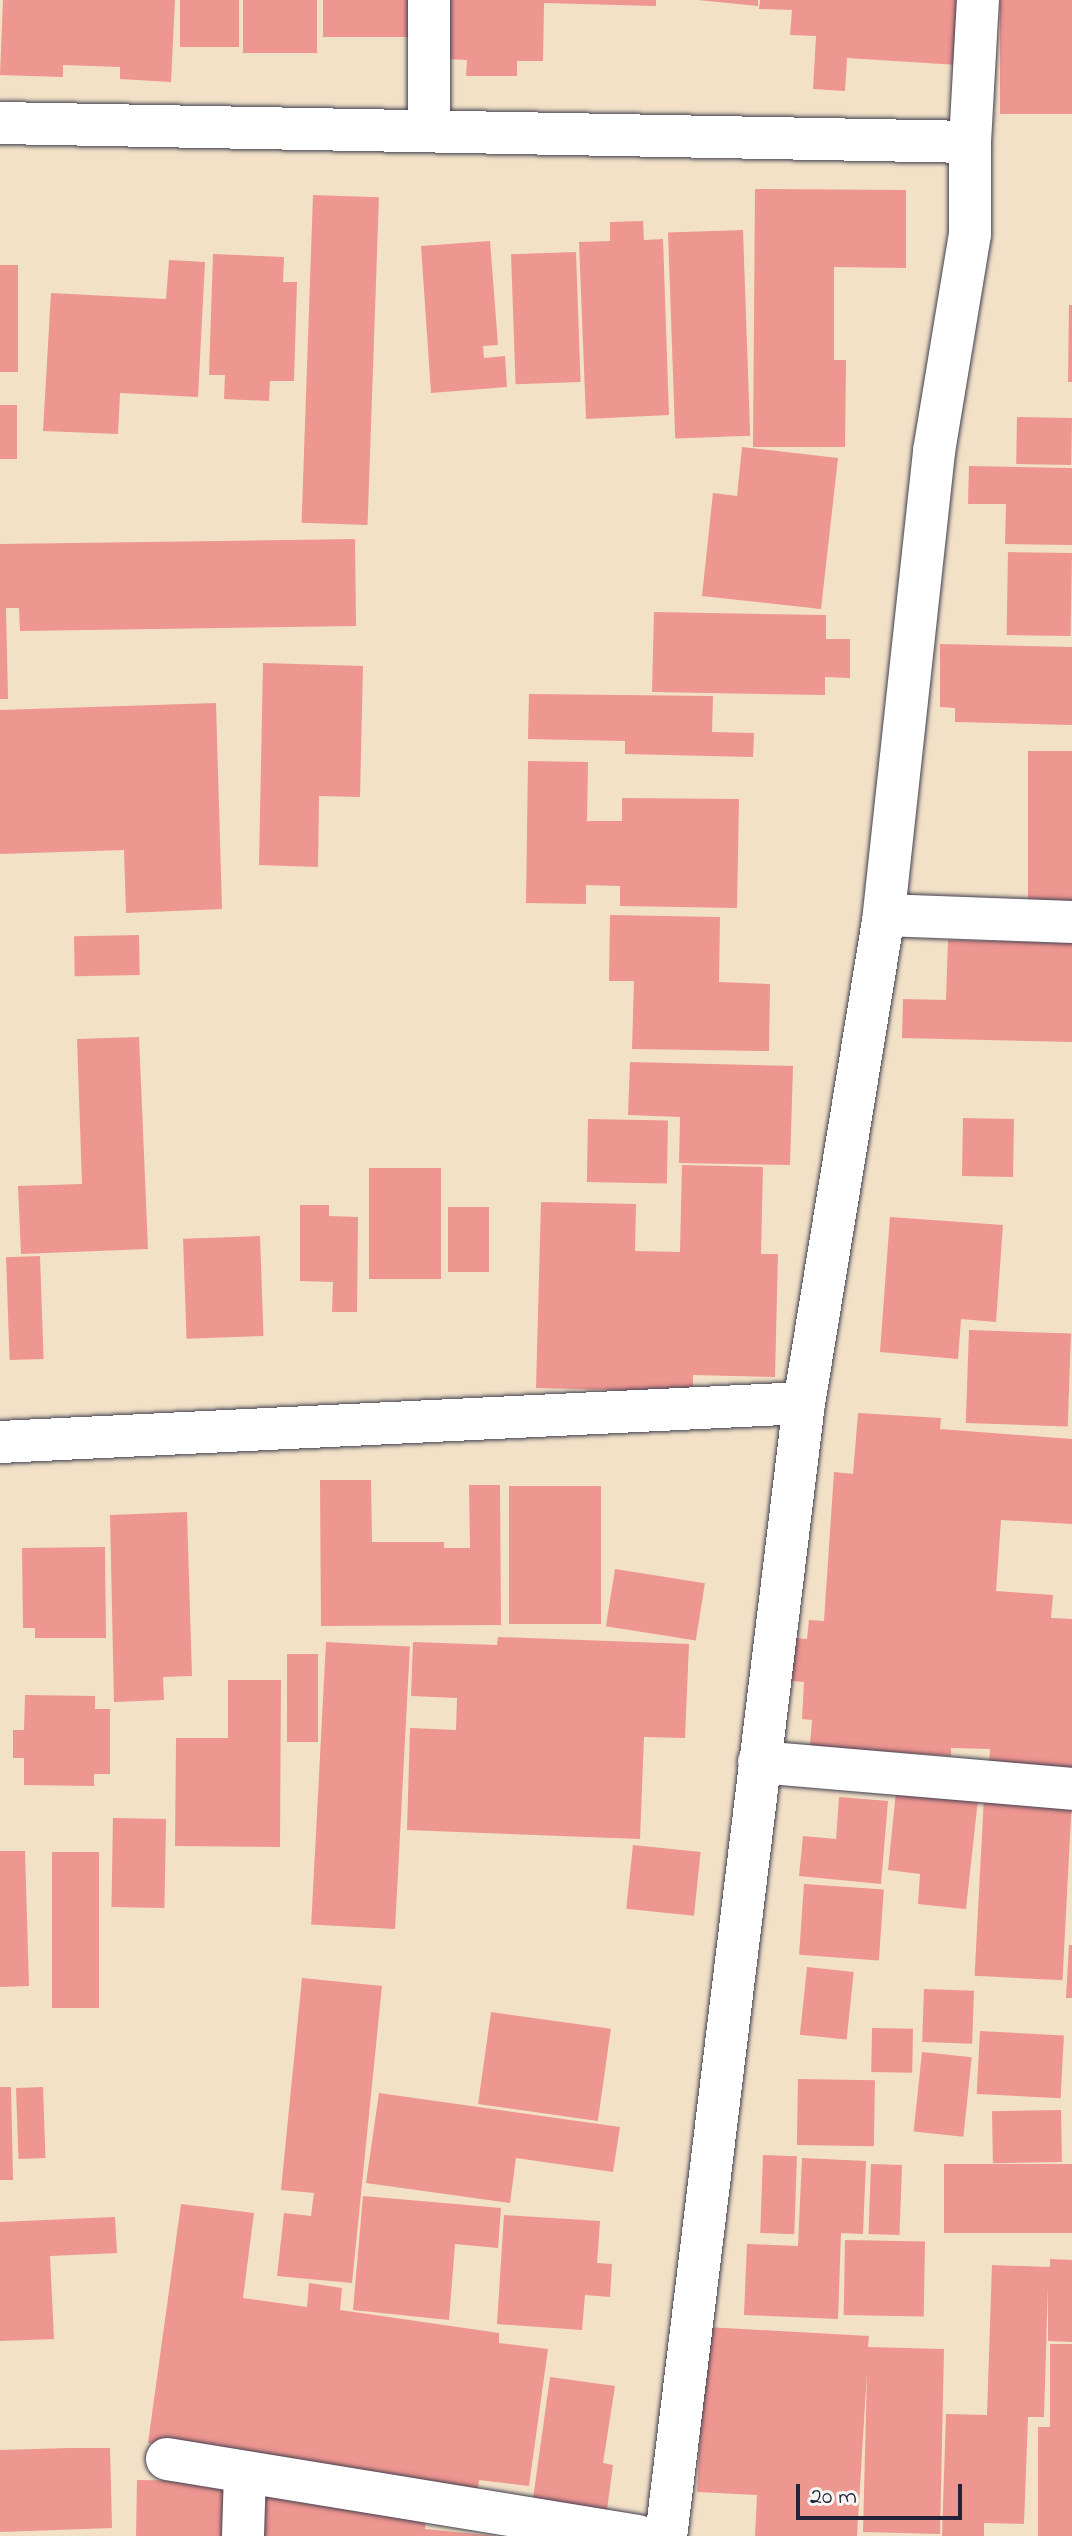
<!DOCTYPE html>
<style>
body{margin:0}
#map{position:relative;width:1072px;height:2536px;overflow:hidden;background:#f2e1c7;font-family:"Indie Flower",sans-serif}
div>[style]{position:absolute}
.building>*{inset:0;background:#ee9690;transform-origin:0 0}
.roads{filter:drop-shadow(0 0 2px #413f50) drop-shadow(0 0 2px #413f50)}
.street>*{height:42px;margin:-21px;padding:0 21px;transform-origin:21px;border-radius:21px;background:#fff}
span{translate:-50% -50%;white-space:nowrap;text-align:center;line-height:1.15;-webkit-text-stroke:6px #f6f6f2;paint-order:stroke}
.scale{position:absolute;left:796px;top:2484px;width:166px;height:36px;box-sizing:border-box;border:4px solid #22223b;border-top:0;padding-left:10px;font-size:24px;line-height:28px;white-space:nowrap;color:#22223b;-webkit-text-stroke:6px #f6f6f2;paint-order:stroke}
</style>
<div id="map">
<div class="building">
<i style="clip-path:polygon(3px 0,175px 0,171px 82px,120px 79px,120px 67px,63px 65px,63px 77px,0 75px)"></i>
<i style="left:180px;top:0;width:59px;height:47px"></i>
<i style="left:243px;top:0;width:74px;height:53px"></i>
<i style="left:323px;top:0;width:89px;height:37px"></i>
<i style="clip-path:polygon(446px 0,656px 0,656px 6px,544px 3px,543px 61px,517px 61px,517px 76px,466px 76px,467px 60px,445px 59px)"></i>
<i style="clip-path:polygon(698px 0,758px 0,758px 6px)"></i>
<i style="clip-path:polygon(760px 0,961px 0,958px 65px,847px 58px,845px 91px,813px 89px,816px 36px,790px 35px,792px 10px,759px 9px)"></i>
<i style="left:1000px;top:0;width:72px;height:114px"></i>
<i style="clip-path:polygon(755px 189px,906px 190px,906px 268px,834px 267px,834px 360px,846px 360px,845px 447px,753px 447px)"></i>
<i style="left:313px;top:195px;width:66px;height:328px;rotate:2deg"></i>
<i style="clip-path:polygon(643px 221px,644px 240px,663px 239px,669px 415px,586px 419px,579px 242px,610px 241px,610px 222px)"></i>
<i style="left:743px;top:230px;width:206px;height:75px;rotate:88deg"></i>
<i style="clip-path:polygon(490px 241px,498px 345px,483px 346px,484px 358px,505px 356px,507px 387px,431px 393px,421px 246px)"></i>
<i style="left:576px;top:252px;width:130px;height:65px;rotate:88deg"></i>
<i style="clip-path:polygon(213px 254px,284px 257px,283px 282px,297px 282px,294px 381px,270px 381px,269px 401px,224px 399px,225px 375px,209px 375px)"></i>
<i style="clip-path:polygon(169px 260px,205px 262px,198px 397px,120px 393px,118px 434px,43px 431px,51px 293px,166px 299px)"></i>
<i style="left:0;top:265px;width:18px;height:107px"></i>
<i style="clip-path:polygon(1069px 305px,1072px 305px,1072px 382px,1068px 382px)"></i>
<i style="left:0;top:405px;width:17px;height:54px"></i>
<i style="left:1017px;top:417px;width:55px;height:47px;rotate:1deg"></i>
<i style="clip-path:polygon(742px 447px,838px 458px,821px 609px,702px 596px,713px 493px,737px 496px)"></i>
<i style="clip-path:polygon(969px 466px,1072px 468px,1072px 545px,1005px 544px,1006px 504px,968px 504px)"></i>
<i style="clip-path:polygon(355px 539px,356px 626px,20px 631px,19px 608px,6px 608px,8px 699px,0 699px,0 544px)"></i>
<i style="left:1008px;top:552px;width:64px;height:83px;rotate:1deg"></i>
<i style="clip-path:polygon(654px 612px,826px 615px,826px 639px,850px 639px,850px 678px,825px 677px,825px 695px,652px 692px)"></i>
<i style="clip-path:polygon(940px 644px,1072px 647px,1072px 725px,955px 722px,955px 708px,940px 707px)"></i>
<i style="clip-path:polygon(263px 663px,363px 666px,360px 797px,319px 796px,318px 867px,259px 865px)"></i>
<i style="clip-path:polygon(529px 694px,713px 696px,712px 732px,754px 733px,753px 757px,625px 754px,625px 741px,528px 739px)"></i>
<i style="clip-path:polygon(216px 703px,222px 909px,126px 913px,124px 850px,0 854px,0 710px)"></i>
<i style="left:1028px;top:751px;width:44px;height:153px"></i>
<i style="clip-path:polygon(528px 761px,588px 762px,587px 821px,622px 821px,622px 798px,739px 799px,737px 908px,620px 906px,620px 886px,586px 885px,586px 904px,526px 903px)"></i>
<i style="clip-path:polygon(610px 915px,720px 917px,719px 982px,770px 984px,769px 1051px,632px 1049px,634px 981px,609px 981px)"></i>
<i style="left:139px;top:935px;width:40px;height:65px;rotate:89deg"></i>
<i style="clip-path:polygon(948px 940px,1072px 943px,1072px 1042px,902px 1038px,903px 999px,946px 1000px)"></i>
<i style="clip-path:polygon(139px 1037px,148px 1249px,21px 1254px,18px 1186px,82px 1184px,77px 1039px)"></i>
<i style="clip-path:polygon(630px 1062px,793px 1066px,790px 1165px,679px 1163px,680px 1117px,628px 1115px)"></i>
<i style="left:963px;top:1118px;width:51px;height:58px;rotate:1deg"></i>
<i style="left:588px;top:1119px;width:80px;height:63px;rotate:1deg"></i>
<i style="clip-path:polygon(682px 1165px,763px 1167px,761px 1254px,778px 1254px,775px 1377px,693px 1375px,693px 1392px,536px 1388px,541px 1202px,636px 1204px,635px 1251px,680px 1252px)"></i>
<i style="left:369px;top:1168px;width:72px;height:111px"></i>
<i style="clip-path:polygon(300px 1205px,329px 1205px,329px 1216px,358px 1217px,357px 1312px,332px 1312px,333px 1282px,300px 1281px)"></i>
<i style="left:448px;top:1207px;width:41px;height:65px"></i>
<i style="clip-path:polygon(890px 1217px,1003px 1225px,996px 1322px,961px 1319px,958px 1359px,880px 1352px)"></i>
<i style="left:260px;top:1236px;width:100px;height:77px;rotate:88deg"></i>
<i style="left:40px;top:1256px;width:103px;height:34px;rotate:88deg"></i>
<i style="left:969px;top:1330px;width:102px;height:93px;rotate:2deg"></i>
<i style="clip-path:polygon(858px 1413px,941px 1418px,940px 1429px,1072px 1439px,1072px 1524px,1001px 1520px,996px 1591px,1053px 1595px,1051px 1618px,1072px 1619px,1072px 1770px,989px 1765px,990px 1749px,951px 1748px,951px 1756px,810px 1746px,812px 1720px,802px 1719px,804px 1682px,792px 1681px,794px 1638px,807px 1639px,809px 1620px,824px 1621px,834px 1472px,853px 1474px)"></i>
<i style="clip-path:polygon(320px 1480px,371px 1480px,372px 1542px,444px 1542px,444px 1548px,470px 1548px,469px 1485px,500px 1485px,501px 1625px,321px 1626px)"></i>
<i style="left:509px;top:1486px;width:92px;height:138px"></i>
<i style="clip-path:polygon(187px 1512px,192px 1676px,163px 1677px,164px 1700px,114px 1702px,110px 1515px)"></i>
<i style="clip-path:polygon(105px 1547px,106px 1638px,35px 1638px,35px 1628px,23px 1628px,22px 1548px)"></i>
<i style="left:615px;top:1569px;width:91px;height:58px;rotate:9deg"></i>
<i style="clip-path:polygon(498px 1637px,689px 1644px,685px 1738px,644px 1737px,640px 1839px,407px 1830px,410px 1728px,456px 1730px,457px 1698px,411px 1696px,413px 1642px,497px 1645px)"></i>
<i style="left:326px;top:1642px;width:84px;height:283px;rotate:3deg"></i>
<i style="left:287px;top:1654px;width:31px;height:88px"></i>
<i style="clip-path:polygon(228px 1680px,281px 1680px,280px 1847px,175px 1846px,176px 1738px,228px 1738px)"></i>
<i style="clip-path:polygon(25px 1695px,95px 1696px,95px 1709px,110px 1709px,110px 1774px,94px 1774px,94px 1786px,24px 1785px,24px 1758px,13px 1758px,13px 1730px,24px 1730px)"></i>
<i style="clip-path:polygon(896px 1791px,978px 1799px,966px 1909px,918px 1904px,920px 1874px,888px 1870px)"></i>
<i style="left:984px;top:1796px;width:88px;height:180px;rotate:3deg"></i>
<i style="clip-path:polygon(839px 1797px,888px 1801px,881px 1884px,799px 1876px,803px 1836px,836px 1839px)"></i>
<i style="left:113px;top:1818px;width:53px;height:89px;rotate:1deg"></i>
<i style="left:633px;top:1845px;width:68px;height:64px;rotate:6deg"></i>
<i style="clip-path:polygon(0 1851px,25px 1851px,29px 1986px,0 1987px)"></i>
<i style="left:52px;top:1852px;width:47px;height:156px"></i>
<i style="left:804px;top:1884px;width:80px;height:71px;rotate:4deg"></i>
<i style="clip-path:polygon(1069px 1945px,1072px 1945px,1072px 1998px,1066px 1998px)"></i>
<i style="left:807px;top:1967px;width:47px;height:68px;rotate:6deg"></i>
<i style="clip-path:polygon(302px 1978px,382px 1986px,352px 2283px,277px 2276px,284px 2213px,311px 2216px,314px 2193px,281px 2190px)"></i>
<i style="left:924px;top:1989px;width:50px;height:53px;rotate:2deg"></i>
<i style="left:491px;top:2012px;width:121px;height:93px;rotate:8deg"></i>
<i style="left:872px;top:2028px;width:41px;height:44px;rotate:1deg"></i>
<i style="left:980px;top:2031px;width:84px;height:63px;rotate:3deg"></i>
<i style="left:922px;top:2052px;width:50px;height:80px;rotate:6deg"></i>
<i style="left:798px;top:2079px;width:77px;height:66px;rotate:1deg"></i>
<i style="clip-path:polygon(0 2087px,11px 2087px,13px 2180px,0 2180px)"></i>
<i style="left:43px;top:2087px;width:71px;height:27px;rotate:88deg"></i>
<i style="clip-path:polygon(379px 2093px,620px 2127px,613px 2172px,516px 2158px,510px 2203px,366px 2183px)"></i>
<i style="left:1061px;top:2110px;width:52px;height:69px;rotate:89deg"></i>
<i style="left:763px;top:2155px;width:34px;height:78px;rotate:2deg"></i>
<i style="clip-path:polygon(802px 2158px,866px 2161px,863px 2234px,841px 2233px,838px 2319px,744px 2315px,747px 2244px,798px 2246px)"></i>
<i style="left:871px;top:2164px;width:31px;height:70px;rotate:2deg"></i>
<i style="left:1072px;top:2164px;width:69px;height:128px;rotate:90deg"></i>
<i style="clip-path:polygon(363px 2196px,501px 2208px,498px 2248px,455px 2244px,449px 2320px,353px 2310px)"></i>
<i style="clip-path:polygon(181px 2204px,254px 2213px,243px 2298px,307px 2307px,309px 2283px,342px 2288px,340px 2310px,499px 2333px,499px 2343px,548px 2349px,529px 2486px,479px 2480px,478px 2489px,148px 2443px)"></i>
<i style="clip-path:polygon(504px 2215px,600px 2221px,597px 2263px,612px 2264px,610px 2297px,585px 2295px,582px 2330px,497px 2324px)"></i>
<i style="clip-path:polygon(115px 2217px,117px 2253px,50px 2256px,54px 2339px,0 2341px,0 2222px)"></i>
<i style="left:845px;top:2240px;width:80px;height:75px;rotate:1deg"></i>
<i style="clip-path:polygon(1050px 2259px,1072px 2260px,1072px 2342px,1048px 2341px,1048px 2286px,1044px 2417px,1028px 2417px,1024px 2524px,984px 2523px,984px 2536px,942px 2536px,946px 2414px,987px 2415px,992px 2265px,1050px 2267px)"></i>
<i style="clip-path:polygon(706px 2327px,869px 2336px,868px 2347px,944px 2349px,940px 2534px,863px 2532px,867px 2372px,857px 2536px,755px 2536px,757px 2495px,697px 2492px)"></i>
<i style="clip-path:polygon(1050px 2344px,1072px 2344px,1072px 2536px,1038px 2536px,1038px 2427px,1050px 2427px)"></i>
<i style="clip-path:polygon(550px 2377px,615px 2386px,603px 2463px,613px 2465px,607px 2510px,533px 2499px)"></i>
<i style="clip-path:polygon(70px 2448px,110px 2448px,112px 2528px,0 2532px,0 2450px)"></i>
<i style="left:137px;top:2480px;width:101px;height:56px;rotate:1deg"></i>
<i style="clip-path:polygon(251px 2486px,320px 2491px,319px 2505px,426px 2511px,425px 2529px,495px 2536px,248px 2536px)"></i>
</div>
<div class="roads">
<div class="street">
<i style="left:0;top:123px;width:970px;rotate:1.12deg"></i>
<i style="left:970px;top:142px;width:92px;rotate:90deg"></i>
<i style="left:970px;top:234px;width:221px;rotate:99.4deg"></i>
<i style="left:934px;top:452px;width:466px;rotate:96.2deg"></i>
<i style="left:884px;top:915px;width:495px;rotate:99.3deg"></i>
<i style="left:804px;top:1403px;width:1141px;rotate:96.94deg"></i>
<i style="left:429px;top:131px;width:131px;rotate:-90deg"></i>
<i style="left:970px;top:142px;width:142px;rotate:-86.8deg"></i>
<i style="left:884px;top:915px;width:188px;rotate:2.1deg"></i>
<i style="left:0;top:1442px;width:805px;rotate:-2.78deg"></i>
<i style="left:759px;top:1762px;width:314px;rotate:4.9deg"></i>
<i style="left:167px;top:2459px;width:477px;rotate:9.3deg"></i>
<i style="left:243px;top:2536px;width:62px;rotate:-88.2deg"></i>
</div>
</div>
<div class="scale">20 m</div>
</div>
